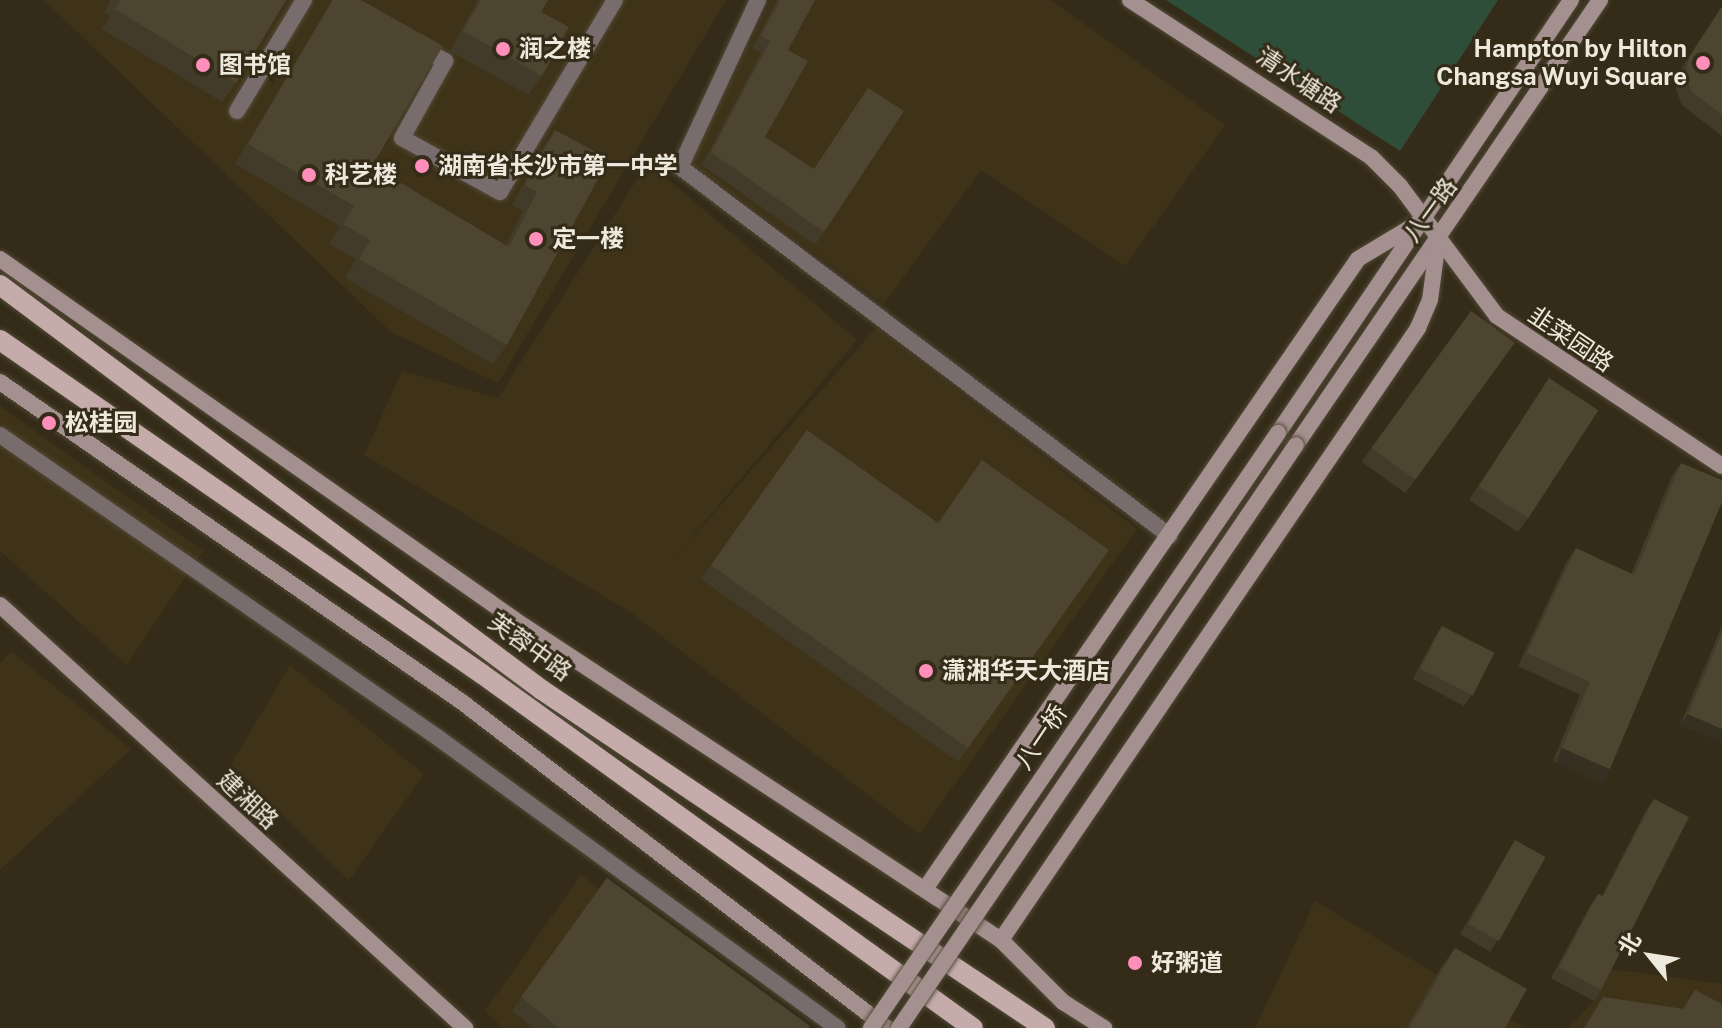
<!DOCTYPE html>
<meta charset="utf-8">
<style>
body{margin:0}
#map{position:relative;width:1722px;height:1028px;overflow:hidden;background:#342c18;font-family:"Public Sans","Noto Sans SC",sans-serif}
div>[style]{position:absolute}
.built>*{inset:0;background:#3e3318}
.green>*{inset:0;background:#2f4e39}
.roads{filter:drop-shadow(0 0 2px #524a38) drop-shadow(0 0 2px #524a38)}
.street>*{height:16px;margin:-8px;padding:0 8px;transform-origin:8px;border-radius:8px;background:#796c6c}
.secondary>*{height:16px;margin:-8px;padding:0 8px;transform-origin:8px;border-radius:8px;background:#a4908f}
.primary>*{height:20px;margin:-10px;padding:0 10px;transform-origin:10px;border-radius:10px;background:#c5acab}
.bridges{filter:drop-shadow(0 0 2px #524a38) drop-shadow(0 0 2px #524a38)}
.secondary-bridge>*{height:16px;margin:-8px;padding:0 8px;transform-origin:8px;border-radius:8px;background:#a4908f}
.wall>*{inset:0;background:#423b29;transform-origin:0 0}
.shaded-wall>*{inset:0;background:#363022;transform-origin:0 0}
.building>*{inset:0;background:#4d4530;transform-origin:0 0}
.dots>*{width:22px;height:22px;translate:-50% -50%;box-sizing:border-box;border:4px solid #342c18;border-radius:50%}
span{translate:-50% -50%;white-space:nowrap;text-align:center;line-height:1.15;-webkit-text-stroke:6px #342c18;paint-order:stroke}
.poi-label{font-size:24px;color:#eee9dd;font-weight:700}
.left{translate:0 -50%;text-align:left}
.right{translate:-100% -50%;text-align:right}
.street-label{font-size:24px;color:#eee9dd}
.north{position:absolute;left:1610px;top:916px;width:80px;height:80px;-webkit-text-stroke:6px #342c18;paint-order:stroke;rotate:300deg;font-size:22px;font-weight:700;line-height:32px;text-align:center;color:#eee9dd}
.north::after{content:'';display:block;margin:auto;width:28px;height:36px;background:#eee9dd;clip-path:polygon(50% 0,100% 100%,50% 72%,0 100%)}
</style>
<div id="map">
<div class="built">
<i style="clip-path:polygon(44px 0,726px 0,498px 383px,391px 332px)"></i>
<i style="clip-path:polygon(771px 0,1051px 0,1225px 125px,1125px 266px,981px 170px,884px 304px,691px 163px)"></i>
<i style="clip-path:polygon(648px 162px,857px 340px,671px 562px,876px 328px,1137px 529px,919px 834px,629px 611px,364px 455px,402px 371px,498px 398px)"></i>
<i style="clip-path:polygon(0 406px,203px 551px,127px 665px,0 551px)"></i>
<i style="clip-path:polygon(11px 651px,131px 749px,0 870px,0 663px)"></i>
<i style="clip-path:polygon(290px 665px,424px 774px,349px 880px,231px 764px)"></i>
<i style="clip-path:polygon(581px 875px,785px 1028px,503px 1028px,485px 1011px)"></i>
<i style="clip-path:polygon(1315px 901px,1525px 1028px,1255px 1028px)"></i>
<i style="clip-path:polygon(1611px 969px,1722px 984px,1722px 1028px,1568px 1028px,1594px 1001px)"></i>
</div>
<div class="green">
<i style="clip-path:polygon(1166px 0,1498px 0,1400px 151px)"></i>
</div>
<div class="roads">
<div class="street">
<i style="left:758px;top:0;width:184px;rotate:115deg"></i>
<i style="left:680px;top:167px;width:613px;rotate:36.98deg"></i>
<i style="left:419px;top:47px;width:30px;rotate:28deg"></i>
<i style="left:445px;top:61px;width:88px;rotate:119.2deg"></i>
<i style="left:402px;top:138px;width:112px;rotate:28.9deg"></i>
<i style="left:500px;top:192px;width:224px;rotate:-59.1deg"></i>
<i style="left:237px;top:111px;width:130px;rotate:-58.9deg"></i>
<i style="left:0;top:435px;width:531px;rotate:34.65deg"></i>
<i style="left:437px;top:737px;width:495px;rotate:36deg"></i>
</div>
<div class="secondary">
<i style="left:1130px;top:0;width:288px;rotate:33.1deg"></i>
<i style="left:1371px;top:157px;width:41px;rotate:45deg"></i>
<i style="left:1400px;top:186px;width:162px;rotate:53.3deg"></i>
<i style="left:1497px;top:316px;width:270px;rotate:33.7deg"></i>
<i style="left:0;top:259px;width:640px;rotate:35.01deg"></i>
<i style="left:524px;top:626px;width:571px;rotate:33.36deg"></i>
<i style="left:1001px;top:940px;width:88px;rotate:45deg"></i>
<i style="left:1063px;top:1002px;width:49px;rotate:32.4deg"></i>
<i style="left:0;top:382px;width:562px;rotate:34.71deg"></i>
<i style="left:462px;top:702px;width:536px;rotate:37.49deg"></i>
<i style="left:1278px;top:433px;width:523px;rotate:-55.91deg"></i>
<i style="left:1296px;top:445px;width:539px;rotate:-55.66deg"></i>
<i style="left:0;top:605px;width:629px;rotate:42.29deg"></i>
<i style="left:925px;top:889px;width:764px;rotate:-55.5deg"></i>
<i style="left:1358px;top:259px;width:76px;rotate:-31deg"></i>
<i style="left:1001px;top:940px;width:741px;rotate:-55.73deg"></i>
<i style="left:1418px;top:328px;width:30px;rotate:-67deg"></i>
<i style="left:1430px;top:300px;width:61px;rotate:-82.4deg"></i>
</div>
<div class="primary">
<i style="left:0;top:285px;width:677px;rotate:36.77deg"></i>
<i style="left:542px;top:690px;width:606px;rotate:33.9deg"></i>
<i style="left:0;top:340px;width:586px;rotate:34.72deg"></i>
<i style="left:482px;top:674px;width:605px;rotate:35.79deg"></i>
</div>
</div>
<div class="bridges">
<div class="secondary-bridge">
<i style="left:871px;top:1028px;width:721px;rotate:-55.63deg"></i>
<i style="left:899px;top:1028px;width:705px;rotate:-55.75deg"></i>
</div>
</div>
<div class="wall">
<i style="clip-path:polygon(111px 0,286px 0,236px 83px,222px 102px,102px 29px,110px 16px,104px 12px)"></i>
<i style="clip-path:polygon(332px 0,361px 0,372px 166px,506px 245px,523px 211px,512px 205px,542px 149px,555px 130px,507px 345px,493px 364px,345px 278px,356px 259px,329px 244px,340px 226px,235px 164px)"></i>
<i style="clip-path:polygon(478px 0,548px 0,541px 12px,542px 76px,528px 95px,450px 51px)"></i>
<i style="clip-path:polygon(777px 0,815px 0,788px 50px,765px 137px,814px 169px,904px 111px,815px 245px,702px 165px,761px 53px,752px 49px)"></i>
<i style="clip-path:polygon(1722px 6px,1722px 136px,1682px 105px,1676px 90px,1678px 73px)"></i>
<i style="left:1471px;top:311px;width:54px;height:186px;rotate:36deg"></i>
<i style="clip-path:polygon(1540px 392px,1528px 518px,1518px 532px,1469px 500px)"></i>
<i style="clip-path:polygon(807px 430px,938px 523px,1109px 550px,958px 762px,701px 579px)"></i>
<i style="clip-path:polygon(1681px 463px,1601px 782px,1553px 761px,1580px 695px,1518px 666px,1567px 561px,1576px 548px,1631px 574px,1672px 476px)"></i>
<i style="clip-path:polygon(1442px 626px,1471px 695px,1464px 706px,1413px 679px,1435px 637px)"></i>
<i style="clip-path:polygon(1722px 626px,1722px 742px,1680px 725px)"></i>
<i style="clip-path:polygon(1654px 799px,1601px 990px,1594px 1001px,1551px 978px,1591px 904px,1598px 894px,1602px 896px,1646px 810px)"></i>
<i style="clip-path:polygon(1515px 840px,1497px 941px,1490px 952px,1460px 934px)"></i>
<i style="clip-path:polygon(607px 878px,809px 1028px,533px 1028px,512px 1011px)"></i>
<i style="clip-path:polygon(1455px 948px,1505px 1028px,1406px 1028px,1440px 969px)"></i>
<i style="clip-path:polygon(1695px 990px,1722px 1028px,1583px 1028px,1603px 997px,1682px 1009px)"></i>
</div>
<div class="shaded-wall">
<i style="clip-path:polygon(1688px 714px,1722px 729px,1722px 742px,1680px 725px)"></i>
<i style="left:1562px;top:748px;width:52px;height:16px;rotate:24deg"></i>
</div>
<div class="building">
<i style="clip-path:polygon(121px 0,286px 0,236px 83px,115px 9px)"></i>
<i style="clip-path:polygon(333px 0,361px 0,443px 46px,372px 166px,509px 247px,537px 192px,525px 185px,555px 130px,609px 159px,507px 345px,359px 259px,370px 240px,343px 224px,354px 206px,248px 144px)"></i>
<i style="clip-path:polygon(481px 0,548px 0,541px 12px,569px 27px,542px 76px,463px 31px)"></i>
<i style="clip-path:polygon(780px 0,815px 0,788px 50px,808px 61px,765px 137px,814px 169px,868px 88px,904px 111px,824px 232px,711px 152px,770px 41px,761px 36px)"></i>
<i style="clip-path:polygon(1722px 7px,1722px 115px,1691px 91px,1686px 77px,1688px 59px)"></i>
<i style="left:1471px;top:311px;width:54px;height:169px;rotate:36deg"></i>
<i style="left:1549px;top:378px;width:59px;height:129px;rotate:33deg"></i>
<i style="clip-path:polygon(807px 430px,938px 523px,982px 460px,1109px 550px,968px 748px,711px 565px)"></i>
<i style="clip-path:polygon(1681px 463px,1722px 480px,1722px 502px,1610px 769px,1562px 748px,1590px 682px,1527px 653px,1576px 548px,1634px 575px)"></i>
<i style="left:1442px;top:626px;width:59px;height:48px;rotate:27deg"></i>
<i style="clip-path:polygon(1722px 633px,1722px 729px,1688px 714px)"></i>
<i style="clip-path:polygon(1654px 799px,1689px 817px,1601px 990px,1559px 967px,1598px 894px,1603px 896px)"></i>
<i style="left:1515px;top:840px;width:35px;height:96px;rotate:29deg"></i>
<i style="clip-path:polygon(607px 878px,810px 1026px,809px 1028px,559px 1028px,521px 997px)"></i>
<i style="clip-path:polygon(1455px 948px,1527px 989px,1505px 1028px,1409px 1028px)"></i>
<i style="clip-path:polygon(1695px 990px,1722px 1004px,1722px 1028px,1585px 1028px,1603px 997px,1684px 1009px)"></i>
</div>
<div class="dots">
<i style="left:503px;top:49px;background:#ff8eba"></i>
<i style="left:1703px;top:63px;background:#ff8eba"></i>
<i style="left:203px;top:65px;background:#ff8eba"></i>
<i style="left:422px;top:166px;background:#ff8eba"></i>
<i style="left:309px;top:175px;background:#ff8eba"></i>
<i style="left:536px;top:239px;background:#ff8eba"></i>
<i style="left:49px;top:423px;background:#ff8eba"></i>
<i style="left:926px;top:671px;background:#ff8eba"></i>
<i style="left:1135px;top:963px;background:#ff8eba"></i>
</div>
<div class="poi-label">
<span class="left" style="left:519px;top:49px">润之楼</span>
<span class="right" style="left:1687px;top:63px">Hampton by Hilton<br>Changsa Wuyi Square</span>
<span class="left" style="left:219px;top:65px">图书馆</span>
<span class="left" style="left:438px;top:166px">湖南省长沙市第一中学</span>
<span class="left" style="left:325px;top:175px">科艺楼</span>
<span class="left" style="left:552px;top:239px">定一楼</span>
<span class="left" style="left:65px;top:423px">松桂园</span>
<span class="left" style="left:942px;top:671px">潇湘华天大酒店</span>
<span class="left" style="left:1151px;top:963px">好粥道</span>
</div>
<div class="street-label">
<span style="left:1299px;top:80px;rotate:34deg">清水塘路</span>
<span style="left:1430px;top:210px;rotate:-54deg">八一路</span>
<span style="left:1571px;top:339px;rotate:34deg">韭菜园路</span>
<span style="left:530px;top:647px;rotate:36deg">芙蓉中路</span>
<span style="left:1041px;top:737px;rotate:-56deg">八一桥</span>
<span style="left:248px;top:800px;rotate:43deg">建湘路</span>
</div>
<div class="north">北</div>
</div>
